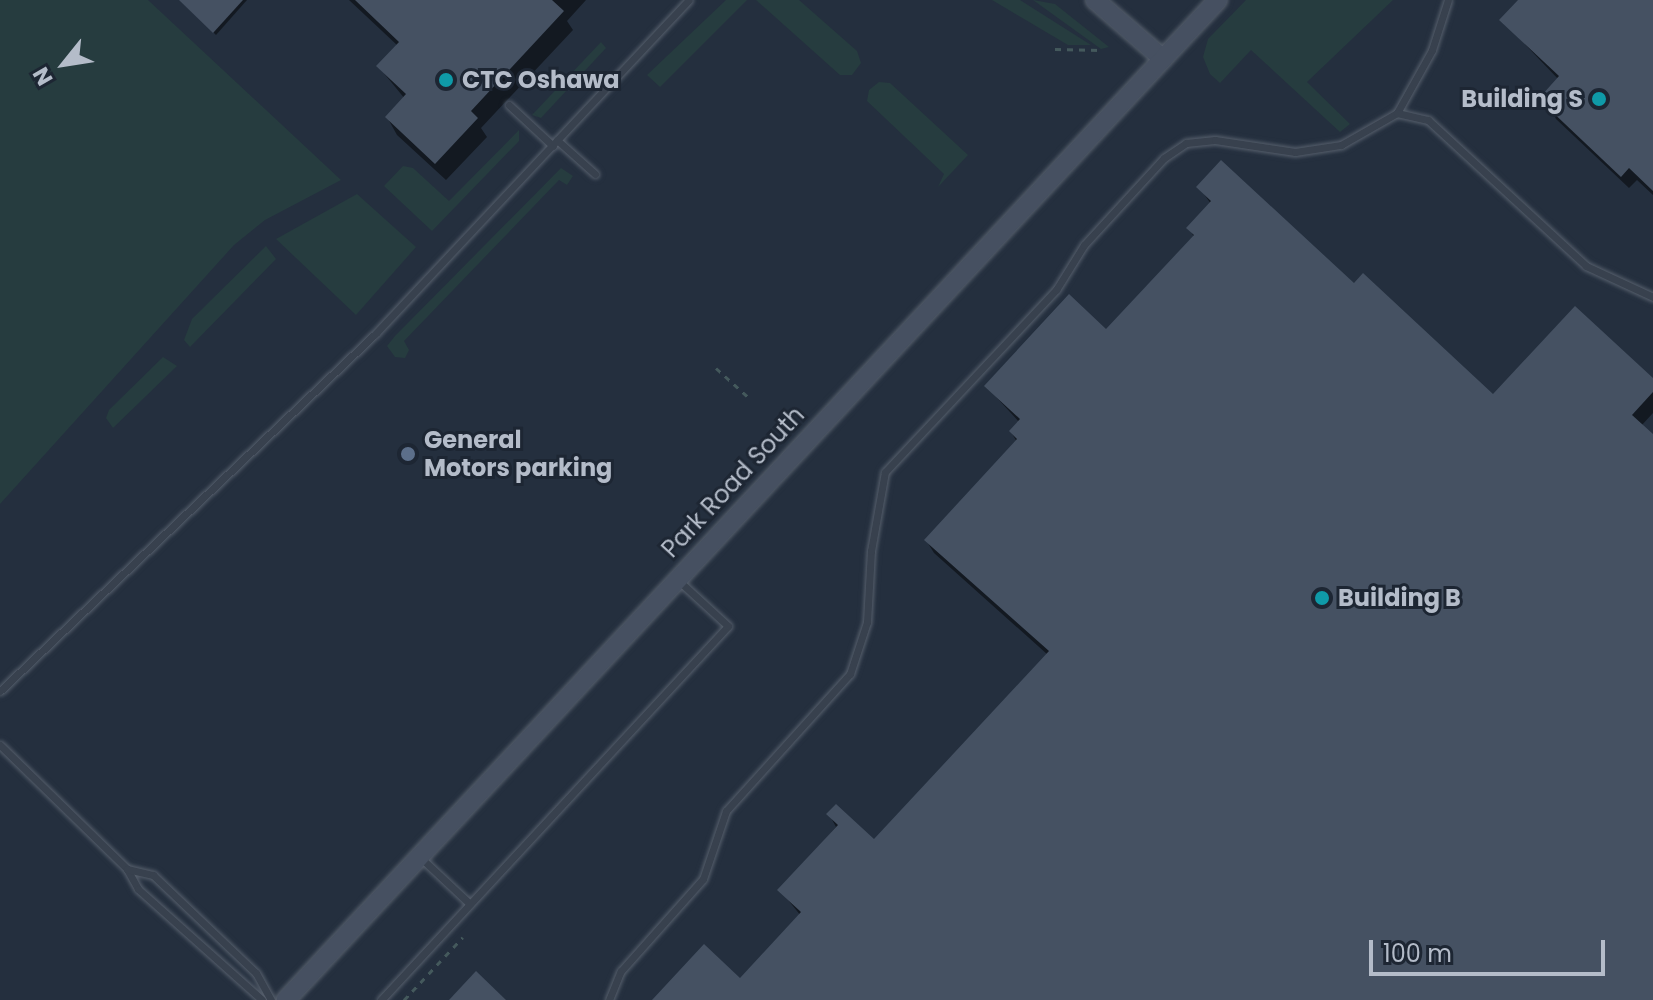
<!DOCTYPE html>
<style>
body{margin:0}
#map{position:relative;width:1653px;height:1000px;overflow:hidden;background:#242f3e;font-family:Poppins,sans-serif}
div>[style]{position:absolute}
.green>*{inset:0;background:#263c3f}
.shadow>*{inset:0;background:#0007}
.building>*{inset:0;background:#455162}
.path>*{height:3px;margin-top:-1.5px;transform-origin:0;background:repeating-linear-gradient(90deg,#44595c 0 6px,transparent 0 12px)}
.roads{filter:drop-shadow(0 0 2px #565f6c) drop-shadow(0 0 2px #565f6c)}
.lane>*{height:7px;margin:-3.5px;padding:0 3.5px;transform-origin:3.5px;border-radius:3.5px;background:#38414e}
.secondary>*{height:18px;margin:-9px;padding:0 9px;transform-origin:9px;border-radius:9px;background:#465061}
.dots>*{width:22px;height:22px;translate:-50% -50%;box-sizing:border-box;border:4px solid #1d2633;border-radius:50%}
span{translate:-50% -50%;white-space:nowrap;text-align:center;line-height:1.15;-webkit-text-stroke:6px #1d2633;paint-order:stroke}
.poi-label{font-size:24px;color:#b4bcc9;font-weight:700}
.left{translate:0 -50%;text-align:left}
.right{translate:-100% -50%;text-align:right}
.street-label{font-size:24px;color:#b4bcc9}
.north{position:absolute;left:24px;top:24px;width:80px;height:80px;-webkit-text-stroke:6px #1d2633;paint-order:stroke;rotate:240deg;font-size:22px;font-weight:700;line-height:32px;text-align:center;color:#b4bcc9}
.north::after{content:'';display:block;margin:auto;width:28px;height:36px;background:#b4bcc9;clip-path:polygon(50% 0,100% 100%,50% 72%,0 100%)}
.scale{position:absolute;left:1369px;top:940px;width:236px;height:36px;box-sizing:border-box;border:4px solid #b4bcc9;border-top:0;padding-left:10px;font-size:24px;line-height:28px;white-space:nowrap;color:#b4bcc9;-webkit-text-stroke:6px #1d2633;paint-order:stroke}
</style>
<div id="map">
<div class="green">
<i style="clip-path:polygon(0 0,148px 0,341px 180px,265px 220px,234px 245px,0 504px)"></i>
<i style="clip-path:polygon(726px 0,747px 0,660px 87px,647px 75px)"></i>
<i style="clip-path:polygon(756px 0,799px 0,857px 51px,861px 63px,852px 75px,840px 75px)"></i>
<i style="clip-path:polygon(992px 0,1020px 0,1091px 45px,1068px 45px)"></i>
<i style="clip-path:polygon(1033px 0,1055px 4px,1109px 47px,1101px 49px)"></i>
<i style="clip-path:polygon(1246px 0,1393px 0,1307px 82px,1350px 124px,1340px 132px,1251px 50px,1220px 83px,1210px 74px,1203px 57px,1208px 39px)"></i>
<i style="clip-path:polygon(601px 42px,606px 48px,541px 118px,532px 115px)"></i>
<i style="clip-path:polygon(879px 82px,890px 83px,968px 155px,938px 187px,944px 174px,867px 101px,869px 90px)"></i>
<i style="clip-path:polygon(519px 130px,519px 141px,432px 231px,384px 186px,403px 166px,413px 168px,449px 201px)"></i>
<i style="clip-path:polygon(561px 168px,573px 176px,567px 185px,559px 180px,404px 341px,409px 350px,405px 358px,395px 357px,387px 346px,395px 336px)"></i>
<i style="clip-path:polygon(357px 194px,416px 247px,356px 315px,276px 239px)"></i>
<i style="clip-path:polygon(266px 246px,276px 259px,190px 347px,184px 340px,192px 319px)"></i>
<i style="clip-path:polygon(163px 357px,177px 366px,113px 428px,106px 418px,109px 410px)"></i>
</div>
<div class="shadow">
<i style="clip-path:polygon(180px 0,247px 0,216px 35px)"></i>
<i style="clip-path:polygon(349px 0,586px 0,567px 21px,573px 30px,481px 128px,487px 137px,446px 180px,397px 135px,387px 117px,405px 99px,378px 66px,398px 46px)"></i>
<i style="clip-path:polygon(1521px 0,1653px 0,1653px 195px,1637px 180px,1629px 188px,1556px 119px,1544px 95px,1559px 80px,1502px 20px)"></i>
<i style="clip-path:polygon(1199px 187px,1354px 286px,1493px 396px,1653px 381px,1653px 413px,1641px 426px,1653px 437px,1653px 1000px,655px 1000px,740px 981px,801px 916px,780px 890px,836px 827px,829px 814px,874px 842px,1048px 655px,934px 553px,926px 540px,1017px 442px,1011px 432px,1020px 423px,986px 386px,1106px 332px,1194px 237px,1189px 228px,1211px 204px)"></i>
</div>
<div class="building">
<i style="clip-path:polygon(179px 0,243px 0,213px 33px)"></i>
<i style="clip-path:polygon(355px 0,552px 0,564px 11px,471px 111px,478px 118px,435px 164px,385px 117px,406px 94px,376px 66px,399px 42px)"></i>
<i style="clip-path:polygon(1518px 0,1653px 0,1653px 191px,1629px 168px,1621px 177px,1546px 106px,1550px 102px,1542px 95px,1559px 76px,1499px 20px)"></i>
<i style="clip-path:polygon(1221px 160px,1354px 283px,1363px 273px,1493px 394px,1575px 306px,1653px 378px,1653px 392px,1632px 415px,1653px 434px,1653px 1000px,652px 1000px,704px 944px,740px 978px,801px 912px,777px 890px,838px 825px,826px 814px,836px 804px,874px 839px,1049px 651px,924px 540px,1017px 439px,1009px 431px,1020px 419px,984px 386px,1069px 294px,1106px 329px,1194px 235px,1186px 228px,1211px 201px,1196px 187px)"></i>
<i style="clip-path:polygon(476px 971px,506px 1000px,449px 1000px)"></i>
</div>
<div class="path">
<i style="left:1055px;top:49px;width:46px;rotate:1.2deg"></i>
<i style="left:716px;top:368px;width:42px;rotate:42.1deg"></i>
<i style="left:404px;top:1000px;width:86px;rotate:-46.9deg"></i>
</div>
<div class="roads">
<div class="lane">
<i style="left:509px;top:105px;width:60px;rotate:43deg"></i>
<i style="left:1397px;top:113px;width:72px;rotate:-60.9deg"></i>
<i style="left:1432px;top:50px;width:52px;rotate:-72.3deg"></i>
<i style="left:557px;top:140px;width:51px;rotate:41.8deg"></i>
<i style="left:0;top:691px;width:518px;rotate:-43.59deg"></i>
<i style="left:375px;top:334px;width:458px;rotate:-46.8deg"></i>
<i style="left:0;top:745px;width:177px;rotate:44.3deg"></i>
<i style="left:127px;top:869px;width:23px;rotate:61deg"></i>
<i style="left:138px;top:889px;width:166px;rotate:41.8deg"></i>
<i style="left:421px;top:858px;width:67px;rotate:43.2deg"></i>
<i style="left:127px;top:869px;width:27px;rotate:13deg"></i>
<i style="left:153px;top:875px;width:142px;rotate:43.6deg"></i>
<i style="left:256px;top:973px;width:31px;rotate:61deg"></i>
<i style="left:381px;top:1000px;width:510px;rotate:-47.14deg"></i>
<i style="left:728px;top:626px;width:68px;rotate:-137.4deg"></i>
<i style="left:609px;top:1000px;width:31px;rotate:-68deg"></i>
<i style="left:621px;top:971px;width:123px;rotate:-48.3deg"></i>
<i style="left:703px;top:879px;width:72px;rotate:-71.3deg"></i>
<i style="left:726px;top:811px;width:185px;rotate:-47.9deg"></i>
<i style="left:850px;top:674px;width:55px;rotate:-71.9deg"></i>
<i style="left:867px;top:622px;width:71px;rotate:-86.8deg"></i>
<i style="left:871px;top:551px;width:80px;rotate:-80deg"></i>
<i style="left:885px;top:472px;width:250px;rotate:-46.8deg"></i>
<i style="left:1056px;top:290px;width:53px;rotate:-58.1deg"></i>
<i style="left:1084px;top:245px;width:118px;rotate:-47.4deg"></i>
<i style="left:1164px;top:158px;width:27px;rotate:-34deg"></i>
<i style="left:1186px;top:143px;width:29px;rotate:-6deg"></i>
<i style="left:1215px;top:140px;width:81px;rotate:8.5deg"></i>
<i style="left:1295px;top:152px;width:47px;rotate:-8.7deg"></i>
<i style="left:1341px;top:145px;width:64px;rotate:-29.7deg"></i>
<i style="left:1397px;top:113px;width:32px;rotate:13deg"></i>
<i style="left:1428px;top:120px;width:215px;rotate:42.7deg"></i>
<i style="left:1586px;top:266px;width:74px;rotate:24.8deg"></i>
</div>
<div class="secondary">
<i style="left:1095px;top:0;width:90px;rotate:40.9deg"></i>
<i style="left:286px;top:1000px;width:1367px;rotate:-47.02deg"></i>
</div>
</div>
<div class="dots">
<i style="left:446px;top:80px;background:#0f9aa8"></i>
<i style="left:1599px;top:99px;background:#0f9aa8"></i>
<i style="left:408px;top:454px;background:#5c6f8a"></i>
<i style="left:1322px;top:598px;background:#0f9aa8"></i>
</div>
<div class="poi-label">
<span class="left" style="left:462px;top:80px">CTC Oshawa</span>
<span class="right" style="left:1583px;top:99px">Building S</span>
<span class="left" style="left:424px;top:454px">General<br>Motors parking</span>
<span class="left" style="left:1338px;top:598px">Building B</span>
</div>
<div class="street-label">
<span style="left:733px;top:482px;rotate:-47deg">Park Road South</span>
</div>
<div class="north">N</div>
<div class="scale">100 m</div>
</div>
